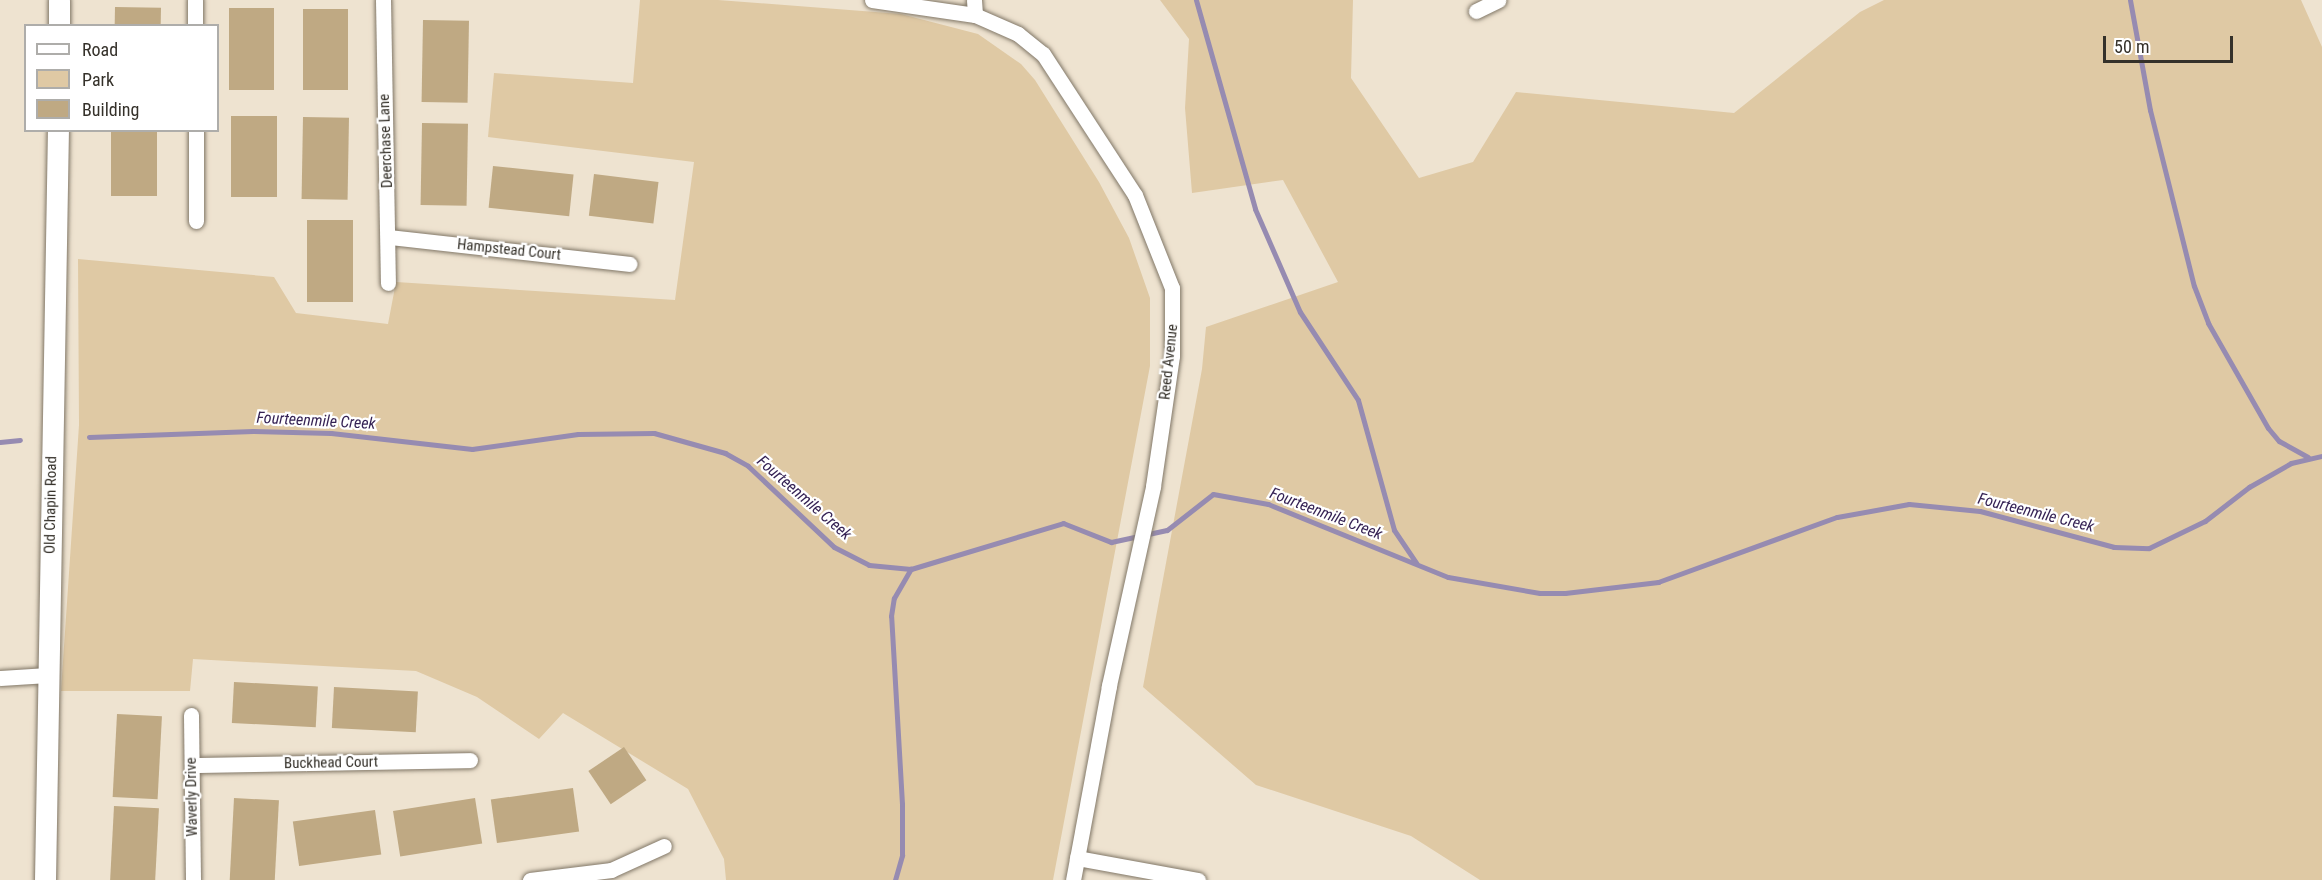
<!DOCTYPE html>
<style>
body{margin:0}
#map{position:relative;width:2322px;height:880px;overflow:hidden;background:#eee3d0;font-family:"Roboto Condensed",sans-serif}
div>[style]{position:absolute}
.green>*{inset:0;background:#dfc9a4}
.stream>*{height:5px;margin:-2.5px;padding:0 2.5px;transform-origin:2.5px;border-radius:2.5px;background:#968bb1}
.building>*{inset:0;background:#bfa983;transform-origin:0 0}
.roads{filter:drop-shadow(0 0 2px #817767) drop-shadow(0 0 2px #817767)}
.street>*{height:15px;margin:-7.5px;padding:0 7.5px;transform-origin:7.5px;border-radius:7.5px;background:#fff}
.secondary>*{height:21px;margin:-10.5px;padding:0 10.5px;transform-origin:10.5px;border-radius:10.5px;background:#fff}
span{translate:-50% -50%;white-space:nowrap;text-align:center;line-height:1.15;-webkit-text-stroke:4.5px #fff;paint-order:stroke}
.street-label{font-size:15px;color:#35312a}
.water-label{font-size:16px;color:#352254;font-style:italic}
.legend{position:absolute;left:24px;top:24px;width:195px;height:108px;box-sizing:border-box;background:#fff;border:2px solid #aeadaa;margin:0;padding:8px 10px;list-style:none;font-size:18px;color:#35312a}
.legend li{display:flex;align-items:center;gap:12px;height:30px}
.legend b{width:30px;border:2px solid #aeadaa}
.scale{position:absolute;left:2103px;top:36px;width:130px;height:27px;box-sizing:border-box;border:3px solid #35312a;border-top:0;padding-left:8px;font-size:18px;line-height:21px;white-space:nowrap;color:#35312a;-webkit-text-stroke:4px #fff;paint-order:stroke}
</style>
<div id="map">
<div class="green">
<i style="clip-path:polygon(640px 0,718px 0,901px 14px,978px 34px,1021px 64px,1035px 80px,1099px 182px,1129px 238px,1150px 298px,1150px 366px,1053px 880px,726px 880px,724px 859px,688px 789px,563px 713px,539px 739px,477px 697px,416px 671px,193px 659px,190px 691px,61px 691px,79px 425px,78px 259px,274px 277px,296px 313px,388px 324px,396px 282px,675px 300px,694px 162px,488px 137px,494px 73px,633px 83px)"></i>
<i style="clip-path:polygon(1160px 0,1353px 0,1351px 78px,1419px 178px,1473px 162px,1516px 92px,1734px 113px,1860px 12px,1884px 0,2301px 0,2322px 47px,2322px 880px,1480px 880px,1411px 836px,1256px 785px,1143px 687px,1202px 369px,1206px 327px,1338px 282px,1283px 180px,1192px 193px,1185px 108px,1189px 39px)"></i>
</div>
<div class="stream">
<i style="left:1196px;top:0;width:217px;rotate:74.2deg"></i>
<i style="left:1255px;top:209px;width:112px;rotate:66.4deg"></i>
<i style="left:1300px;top:312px;width:105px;rotate:56.6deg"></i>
<i style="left:1358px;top:400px;width:135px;rotate:74.5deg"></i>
<i style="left:1394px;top:530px;width:40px;rotate:56deg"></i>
<i style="left:2130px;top:0;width:112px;rotate:79.7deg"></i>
<i style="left:2150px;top:110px;width:181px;rotate:76deg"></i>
<i style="left:2194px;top:286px;width:40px;rotate:69deg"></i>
<i style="left:2208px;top:323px;width:121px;rotate:60.3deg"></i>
<i style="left:2268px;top:428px;width:17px;rotate:50deg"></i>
<i style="left:2279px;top:441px;width:33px;rotate:29deg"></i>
<i style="left:89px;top:437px;width:164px;rotate:-2.1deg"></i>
<i style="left:253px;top:431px;width:78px;rotate:1.5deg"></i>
<i style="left:331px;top:433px;width:142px;rotate:6.5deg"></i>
<i style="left:472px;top:449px;width:107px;rotate:-8.1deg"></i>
<i style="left:578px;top:434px;width:76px;rotate:-0.8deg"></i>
<i style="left:654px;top:433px;width:74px;rotate:15.7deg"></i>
<i style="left:725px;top:453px;width:26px;rotate:29deg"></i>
<i style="left:748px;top:466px;width:118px;rotate:43.3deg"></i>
<i style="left:834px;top:547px;width:39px;rotate:27deg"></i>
<i style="left:869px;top:565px;width:42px;rotate:5.4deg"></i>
<i style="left:911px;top:569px;width:159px;rotate:-16.8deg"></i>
<i style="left:1063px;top:523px;width:52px;rotate:21.6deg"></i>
<i style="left:1111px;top:542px;width:57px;rotate:-12.1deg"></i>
<i style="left:1167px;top:530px;width:58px;rotate:-38deg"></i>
<i style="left:1213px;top:494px;width:56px;rotate:10.3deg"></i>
<i style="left:1268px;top:504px;width:194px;rotate:22.1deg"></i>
<i style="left:1448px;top:577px;width:93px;rotate:9.9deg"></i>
<i style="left:1540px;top:593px;width:25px"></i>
<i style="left:1565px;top:593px;width:94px;rotate:-6.7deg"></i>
<i style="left:1658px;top:582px;width:190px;rotate:-20deg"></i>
<i style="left:1837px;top:517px;width:73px;rotate:-10.2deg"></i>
<i style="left:1909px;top:504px;width:71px;rotate:5.6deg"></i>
<i style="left:1980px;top:511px;width:139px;rotate:15deg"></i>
<i style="left:2114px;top:547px;width:35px;rotate:2deg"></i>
<i style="left:2149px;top:548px;width:62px;rotate:-25.7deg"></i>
<i style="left:2205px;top:521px;width:56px;rotate:-37.7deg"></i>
<i style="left:2249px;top:487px;width:48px;rotate:-29.7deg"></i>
<i style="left:2291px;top:463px;width:32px;rotate:-13deg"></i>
<i style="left:0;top:442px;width:20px;rotate:-6deg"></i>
<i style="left:895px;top:880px;width:26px;rotate:-74deg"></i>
<i style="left:902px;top:855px;width:51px;rotate:-90deg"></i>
<i style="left:902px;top:804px;width:188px;rotate:-93.3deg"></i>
<i style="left:891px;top:616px;width:18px;rotate:-81deg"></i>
<i style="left:894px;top:598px;width:34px;rotate:-60deg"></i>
</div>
<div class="building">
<i style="left:115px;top:7px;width:46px;height:19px;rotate:1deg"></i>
<i style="left:229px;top:8px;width:45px;height:82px"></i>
<i style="left:303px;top:9px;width:45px;height:81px"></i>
<i style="left:423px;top:20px;width:46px;height:82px;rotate:1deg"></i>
<i style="left:231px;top:116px;width:46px;height:81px"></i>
<i style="left:303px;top:117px;width:46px;height:82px;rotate:1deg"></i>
<i style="left:422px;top:123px;width:46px;height:82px;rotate:1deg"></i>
<i style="left:111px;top:130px;width:46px;height:66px"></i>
<i style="left:493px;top:166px;width:81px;height:42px;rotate:6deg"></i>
<i style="left:594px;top:174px;width:65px;height:42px;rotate:7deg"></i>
<i style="left:307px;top:220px;width:46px;height:82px"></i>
<i style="left:234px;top:682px;width:84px;height:41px;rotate:3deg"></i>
<i style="left:334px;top:687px;width:84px;height:41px;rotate:3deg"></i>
<i style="left:117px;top:714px;width:45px;height:83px;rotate:3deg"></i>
<i style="left:624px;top:747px;width:40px;height:43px;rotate:56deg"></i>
<i style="left:573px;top:788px;width:44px;height:83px;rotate:82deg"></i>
<i style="left:234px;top:798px;width:45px;height:82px;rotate:3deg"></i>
<i style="left:475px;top:798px;width:46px;height:83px;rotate:81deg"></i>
<i style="left:114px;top:806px;width:45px;height:74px;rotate:3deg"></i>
<i style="left:375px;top:810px;width:45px;height:83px;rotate:82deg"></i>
</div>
<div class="roads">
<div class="street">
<i style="left:195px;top:0;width:26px;rotate:90deg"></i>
<i style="left:383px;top:0;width:283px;rotate:89deg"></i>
<i style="left:872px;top:0;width:104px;rotate:8.3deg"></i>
<i style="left:975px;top:15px;width:47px;rotate:23.8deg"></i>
<i style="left:1018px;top:34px;width:32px;rotate:39deg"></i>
<i style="left:1043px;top:54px;width:168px;rotate:56.9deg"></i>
<i style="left:1135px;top:195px;width:100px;rotate:68.3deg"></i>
<i style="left:1172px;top:288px;width:68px;rotate:90deg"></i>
<i style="left:1172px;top:356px;width:132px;rotate:98.3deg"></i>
<i style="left:1153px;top:487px;width:204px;rotate:102.5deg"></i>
<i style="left:1109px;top:686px;width:197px;rotate:100.5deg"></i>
<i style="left:974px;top:0;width:15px;rotate:86deg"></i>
<i style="left:1476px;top:11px;width:25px;rotate:-26deg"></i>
<i style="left:196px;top:130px;width:91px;rotate:90deg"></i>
<i style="left:389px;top:237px;width:242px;rotate:6.4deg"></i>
<i style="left:0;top:678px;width:48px;rotate:-3.6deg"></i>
<i style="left:191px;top:715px;width:165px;rotate:89.3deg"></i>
<i style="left:192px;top:765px;width:278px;rotate:-1deg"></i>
<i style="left:1077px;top:858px;width:123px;rotate:10.3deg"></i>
<i style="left:530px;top:880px;width:82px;rotate:-7deg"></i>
<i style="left:611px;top:870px;width:58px;rotate:-24.4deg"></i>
</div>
<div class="secondary">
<i style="left:59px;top:26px;width:26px;rotate:-90deg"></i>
<i style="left:45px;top:880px;width:750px;rotate:-89.01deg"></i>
</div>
</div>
<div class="street-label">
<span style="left:386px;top:141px;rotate:-92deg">Deerchase Lane</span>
<span style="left:509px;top:250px;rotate:6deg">Hampstead Court</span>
<span style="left:1169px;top:362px;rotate:-84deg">Reed Avenue</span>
<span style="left:51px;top:505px;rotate:-89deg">Old Chapin Road</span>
<span style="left:331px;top:763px;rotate:-1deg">Buckhead Court</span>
<span style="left:192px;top:797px;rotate:-91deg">Waverly Drive</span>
</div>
<div class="water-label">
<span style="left:316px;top:421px;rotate:3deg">Fourteenmile Creek</span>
<span style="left:804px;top:498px;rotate:41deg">Fourteenmile Creek</span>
<span style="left:2036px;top:513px;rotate:14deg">Fourteenmile Creek</span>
<span style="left:1326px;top:514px;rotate:21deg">Fourteenmile Creek</span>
</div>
<ul class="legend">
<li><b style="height:8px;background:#fff"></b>Road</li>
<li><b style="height:16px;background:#dfc9a4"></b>Park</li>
<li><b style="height:16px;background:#bfa983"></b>Building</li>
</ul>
<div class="scale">50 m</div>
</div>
